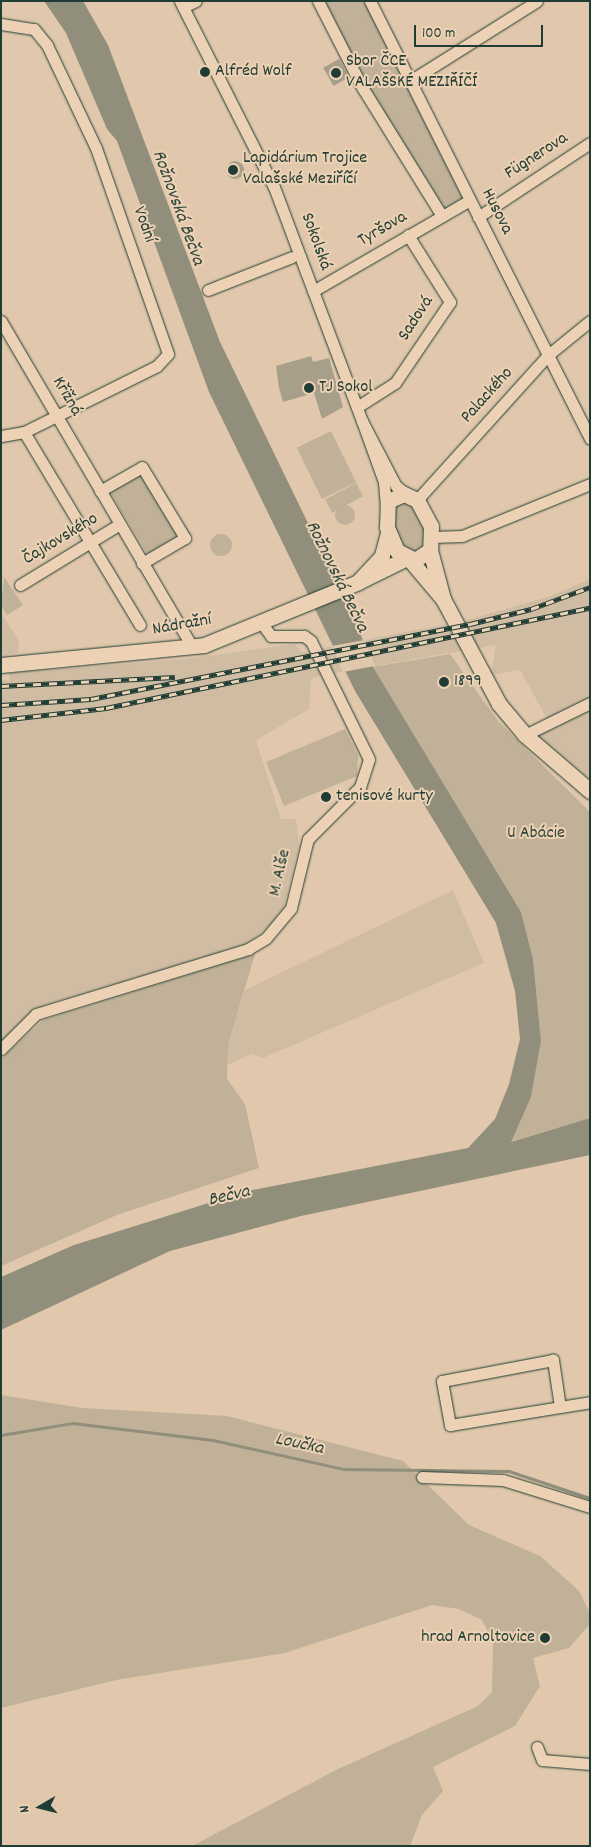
<!DOCTYPE html>
<meta charset="utf-8">
<style>
body{margin:0}
#map{position:relative;width:591px;height:1847px;overflow:hidden;background:#e1c8ac;font-family:Dekko,sans-serif}
div>[style]{position:absolute}
.built>*{inset:0;background:#d0bca2}
.green>*{inset:0;background:#c0b198;transform-origin:0 0}
.round{border-radius:50%}
.water>*{inset:0;background:#918f7b}
.pier>*{inset:0;background:#e1c8ac}
.stream>*{height:2.5px;margin:-1.25px;padding:0 1.25px;transform-origin:1.25px;border-radius:1.25px;background:#918f7b}
.building>*{inset:0;background:#a79f89;transform-origin:0 0}
.roads{filter:drop-shadow(0 0 1px #1f3d34) drop-shadow(0 0 1px #1f3d34)}
.minor>*{height:11px;margin:-5.5px;padding:0 5.5px;transform-origin:5.5px;border-radius:5.5px;background:#edd1b4}
.major>*{height:15px;margin:-7.5px;padding:0 7.5px;transform-origin:7.5px;border-radius:7.5px;background:#edd1b4}
.rail>*{height:4.5px;margin-top:-2.25px;transform-origin:0;background:repeating-linear-gradient(90deg,#edd1b4 0 8px,#1f3d34 0 16px);box-sizing:border-box;border-block:1px solid #1f3d34}
.dots>*{width:14px;height:14px;translate:-50% -50%;box-sizing:border-box;border:2px solid #edd1b4;border-radius:50%}
span{translate:-50% -50%;white-space:nowrap;text-align:center;line-height:1.15;-webkit-text-stroke:4px #edd1b4;paint-order:stroke}
.poi-label{font-size:18px;color:#1f3d34}
.left{translate:0 -50%;text-align:left}
.right{translate:-100% -50%;text-align:right}
.street-label{font-size:18px;color:#1f3d34}
.park-label{font-size:18px;color:#2f493e}
.water-label{font-size:19px;color:#30493f;font-style:italic}
.frame{position:absolute;inset:0;border:2px solid #1f3d34;pointer-events:none}
.north{position:absolute;left:15px;top:1782px;width:50px;height:50px;-webkit-text-stroke:4px #edd1b4;paint-order:stroke;rotate:262deg;font-size:14px;font-weight:700;line-height:20px;text-align:center;color:#1f3d34}
.north::after{content:'';display:block;margin:auto;width:18px;height:22px;background:#1f3d34;clip-path:polygon(50% 0,100% 100%,50% 72%,0 100%)}
.scale{position:absolute;left:414px;top:25px;width:129px;height:22px;box-sizing:border-box;border:2px solid #1f3d34;border-top:0;padding-left:6px;font-size:15px;line-height:18px;white-space:nowrap;color:#1f3d34;-webkit-text-stroke:4px #edd1b4;paint-order:stroke}
</style>
<div id="map">
<div class="built">
<i style="clip-path:polygon(590px 579px,590px 779px,538px 736px,551px 726px,520px 670px,491px 675px,496px 645px,317px 676px,311px 679px,309px 709px,256px 740px,281px 819px,296px 819px,299px 845px,284px 908px,266px 930px,242px 946px,44px 1005px,1px 1044px,1px 680px,9px 681px,10px 673px,185px 659px,294px 644px,302px 652px,464px 621px,551px 596px)"></i>
<i style="clip-path:polygon(1px 613px,19px 641px,18px 653px,1px 655px)"></i>
<i style="clip-path:polygon(453px 890px,484px 963px,263px 1058px,251px 1054px,227px 1065px,228px 1045px,245px 990px)"></i>
</div>
<div class="green">
<i style="clip-path:polygon(319px 1px,370px 1px,470px 200px,442px 216px)"></i>
<i style="left:331px;top:431px;width:57px;height:38px;rotate:64deg"></i>
<i style="left:141px;top:470px;width:79px;height:38px;rotate:59deg"></i>
<i style="left:356px;top:483px;width:15px;height:35px;rotate:62deg"></i>
<i style="clip-path:polygon(405px 502px,413px 505px,424px 527px,424px 547px,416px 553px,404px 550px,394px 531px,395px 505px)"></i>
<i class="round" style="left:335px;top:505px;width:20px;height:20px"></i>
<i class="round" style="left:210px;top:534px;width:22px;height:22px"></i>
<i style="clip-path:polygon(4px 577px,23px 605px,7px 615px,1px 606px)"></i>
<i style="clip-path:polygon(450px 654px,498px 721px,590px 812px,590px 1118px,510px 1142px,531px 1097px,541px 1041px,533px 959px,521px 912px,373px 667px)"></i>
<i style="clip-path:polygon(345px 729px,358px 755px,357px 776px,284px 806px,266px 762px)"></i>
<i style="clip-path:polygon(255px 954px,228px 1045px,227px 1079px,245px 1104px,259px 1168px,117px 1215px,1px 1266px,1px 1059px,43px 1020px)"></i>
<i style="clip-path:polygon(1px 1395px,82px 1408px,227px 1416px,403px 1461px,469px 1525px,540px 1556px,579px 1591px,590px 1613px,590px 1624px,569px 1648px,533px 1658px,540px 1686px,515px 1726px,433px 1767px,443px 1791px,422px 1815px,410px 1846px,192px 1846px,338px 1769px,478px 1706px,492px 1692px,493px 1641px,482px 1620px,459px 1609px,432px 1605px,285px 1653px,116px 1680px,1px 1708px)"></i>
</div>
<div class="water">
<i style="clip-path:polygon(44px 1px,83px 1px,108px 45px,220px 342px,356px 622px,373px 667px,521px 912px,533px 959px,541px 1041px,531px 1097px,511px 1142px,590px 1118px,590px 1155px,301px 1216px,170px 1251px,1px 1330px,1px 1277px,74px 1245px,247px 1191px,468px 1148px,495px 1119px,509px 1084px,520px 1039px,515px 991px,496px 923px,355px 691px,209px 392px,117px 141px,107px 129px,66px 33px)"></i>
</div>
<div class="pier">
<i style="clip-path:polygon(365px 640px,375px 666px,343px 672px,332px 646px)"></i>
</div>
<div class="stream">
<i style="left:1px;top:1435px;width:73px;rotate:-9.5deg"></i>
<i style="left:73px;top:1423px;width:141px;rotate:6.9deg"></i>
<i style="left:213px;top:1440px;width:134px;rotate:12.5deg"></i>
<i style="left:344px;top:1469px;width:165px;rotate:0.7deg"></i>
<i style="left:509px;top:1471px;width:85px;rotate:18.4deg"></i>
</div>
<div class="building">
<i style="left:339px;top:59px;width:21px;height:18px;rotate:61deg"></i>
<i class="round" style="left:226px;top:161px;width:18px;height:18px"></i>
<i style="clip-path:polygon(311px 356px,313px 362px,329px 358px,343px 407px,322px 419px,314px 393px,283px 402px,279px 388px,276px 366px)"></i>
</div>
<div class="roads">
<div class="minor">
<i style="left:180px;top:1px;width:208px;rotate:63.2deg"></i>
<i style="left:274px;top:187px;width:250px;rotate:69.4deg"></i>
<i style="left:318px;top:1px;width:97px;rotate:62.9deg"></i>
<i style="left:362px;top:87px;width:152px;rotate:58.2deg"></i>
<i style="left:370px;top:1px;width:490px;rotate:63.3deg"></i>
<i style="left:183px;top:7px;width:14px;rotate:-25deg"></i>
<i style="left:1px;top:24px;width:33px;rotate:9deg"></i>
<i style="left:34px;top:29px;width:21px;rotate:51deg"></i>
<i style="left:47px;top:45px;width:114px;rotate:64.6deg"></i>
<i style="left:96px;top:148px;width:218px;rotate:70.7deg"></i>
<i style="left:168px;top:354px;width:16px;rotate:133deg"></i>
<i style="left:157px;top:366px;width:148px;rotate:153.6deg"></i>
<i style="left:24px;top:432px;width:23px;rotate:170deg"></i>
<i style="left:410px;top:81px;width:150px;rotate:-32.2deg"></i>
<i style="left:478px;top:217px;width:134px;rotate:-33.5deg"></i>
<i style="left:208px;top:290px;width:90px;rotate:-21.4deg"></i>
<i style="left:313px;top:291px;width:181px;rotate:-30.1deg"></i>
<i style="left:1px;top:321px;width:378px;rotate:59.6deg"></i>
<i style="left:357px;top:407px;width:45px;rotate:-32.3deg"></i>
<i style="left:395px;top:383px;width:98px;rotate:-55.8deg"></i>
<i style="left:450px;top:302px;width:79px;rotate:-122.1deg"></i>
<i style="left:24px;top:432px;width:225px;rotate:59deg"></i>
<i style="left:100px;top:491px;width:48px;rotate:-29.7deg"></i>
<i style="left:142px;top:467px;width:83px;rotate:58.8deg"></i>
<i style="left:185px;top:538px;width:50px;rotate:149.8deg"></i>
<i style="left:417px;top:500px;width:195px;rotate:-47.9deg"></i>
<i style="left:548px;top:355px;width:54px;rotate:-39deg"></i>
<i style="left:386px;top:506px;width:24px;rotate:-95deg"></i>
<i style="left:384px;top:482px;width:65px;rotate:-109.8deg"></i>
<i style="left:362px;top:421px;width:73px;rotate:62.4deg"></i>
<i style="left:396px;top:486px;width:15px;rotate:37deg"></i>
<i style="left:432px;top:537px;width:30px;rotate:-2deg"></i>
<i style="left:462px;top:536px;width:138px;rotate:-22.1deg"></i>
<i style="left:20px;top:585px;width:117px;rotate:-31.4deg"></i>
<i style="left:525px;top:735px;width:72px;rotate:-26.2deg"></i>
<i style="left:1px;top:1049px;width:49px;rotate:-45deg"></i>
<i style="left:36px;top:1014px;width:222px;rotate:-17deg"></i>
<i style="left:248px;top:949px;width:21px;rotate:-31deg"></i>
<i style="left:266px;top:938px;width:39px;rotate:-50deg"></i>
<i style="left:291px;top:908px;width:71px;rotate:-76.2deg"></i>
<i style="left:308px;top:839px;width:74px;rotate:-45deg"></i>
<i style="left:360px;top:787px;width:29px;rotate:-72deg"></i>
<i style="left:369px;top:759px;width:131px;rotate:-116.2deg"></i>
<i style="left:311px;top:641px;width:9px;rotate:-144deg"></i>
<i style="left:304px;top:636px;width:33px;rotate:180deg"></i>
<i style="left:271px;top:636px;width:17px;rotate:-126deg"></i>
<i style="left:560px;top:1407px;width:48px;rotate:-98.5deg"></i>
<i style="left:553px;top:1360px;width:113px;rotate:169.3deg"></i>
<i style="left:442px;top:1381px;width:45px;rotate:79.7deg"></i>
<i style="left:450px;top:1425px;width:111px;rotate:-9.3deg"></i>
<i style="left:560px;top:1407px;width:30px;rotate:-9deg"></i>
<i style="left:422px;top:1477px;width:81px;rotate:2.1deg"></i>
<i style="left:503px;top:1480px;width:91px;rotate:17.2deg"></i>
<i style="left:537px;top:1747px;width:14px;rotate:69deg"></i>
<i style="left:542px;top:1760px;width:48px;rotate:4.8deg"></i>
</div>
<div class="major">
<i style="left:404px;top:494px;width:14px;rotate:25deg"></i>
<i style="left:417px;top:500px;width:30px;rotate:62deg"></i>
<i style="left:431px;top:526px;width:24px;rotate:92deg"></i>
<i style="left:430px;top:550px;width:18px;rotate:146deg"></i>
<i style="left:415px;top:560px;width:20px;rotate:-153deg"></i>
<i style="left:397px;top:551px;width:26px;rotate:-113deg"></i>
<i style="left:387px;top:527px;width:26px;rotate:-88deg"></i>
<i style="left:388px;top:501px;width:17px;rotate:-24deg"></i>
<i style="left:388px;top:533px;width:24px;rotate:105deg"></i>
<i style="left:382px;top:556px;width:35px;rotate:133deg"></i>
<i style="left:358px;top:582px;width:52px;rotate:-26.1deg"></i>
<i style="left:410px;top:560px;width:51px;rotate:49.8deg"></i>
<i style="left:443px;top:599px;width:51px;rotate:-104.9deg"></i>
<i style="left:443px;top:599px;width:119px;rotate:61.9deg"></i>
<i style="left:499px;top:704px;width:40px;rotate:50deg"></i>
<i style="left:525px;top:735px;width:86px;rotate:40.7deg"></i>
<i style="left:1px;top:665px;width:204px;rotate:-5.6deg"></i>
<i style="left:204px;top:645px;width:166px;rotate:-22.2deg"></i>
</div>
</div>
<div class="rail">
<i style="left:1px;top:686px;width:174px;rotate:-3deg"></i>
<i style="left:1px;top:705px;width:90px;rotate:-3.8deg"></i>
<i style="left:91px;top:699px;width:386px;rotate:-11.2deg"></i>
<i style="left:470px;top:624px;width:63px;rotate:-13.8deg"></i>
<i style="left:531px;top:609px;width:63px;rotate:-20.4deg"></i>
<i style="left:1px;top:720px;width:106px;rotate:-6.5deg"></i>
<i style="left:106px;top:708px;width:494px;rotate:-11.7deg"></i>
</div>
<div class="dots">
<i style="left:205px;top:72px;background:#1f3d34"></i>
<i style="left:336px;top:73px;background:#1f3d34"></i>
<i style="left:233px;top:170px;background:#1f3d34"></i>
<i style="left:309px;top:388px;background:#1f3d34"></i>
<i style="left:444px;top:682px;background:#1f3d34"></i>
<i style="left:326px;top:797px;background:#1f3d34"></i>
<i style="left:545px;top:1638px;background:#1f3d34"></i>
</div>
<div class="poi-label">
<span class="left" style="left:346px;top:73px">Sbor ČCE<br>VALAŠSKÉ MEZIŘÍČÍ</span>
<span class="left" style="left:215px;top:72px">Alfréd Wolf</span>
<span class="left" style="left:243px;top:170px">Lapidárium Trojice<br>Valašské Meziříčí</span>
<span class="left" style="left:319px;top:388px">TJ Sokol</span>
<span class="left" style="left:454px;top:682px">1899</span>
<span class="left" style="left:336px;top:797px">tenisové kurty</span>
<span class="right" style="left:535px;top:1638px">hrad Arnoltovice</span>
</div>
<div class="street-label">
<span style="left:537px;top:157px;rotate:-33deg">Fügnerova</span>
<span style="left:496px;top:212px;rotate:63deg">Husova</span>
<span style="left:143px;top:225px;rotate:70deg">Vodní</span>
<span style="left:383px;top:230px;rotate:-30deg">Tyršova</span>
<span style="left:315px;top:242px;rotate:70deg">Sokolská</span>
<span style="left:417px;top:319px;rotate:-57deg">Sadová</span>
<span style="left:488px;top:396px;rotate:-48deg">Palackého</span>
<span style="left:66px;top:397px;rotate:60deg">Křižná</span>
<span style="left:61px;top:540px;rotate:-31deg">Čajkovského</span>
<span style="left:182px;top:626px;rotate:-10deg">Nádražní</span>
<span style="left:281px;top:873px;rotate:-77deg">M. Alše</span>
</div>
<div class="park-label">
<span style="left:536px;top:834px">U Abácie</span>
</div>
<div class="water-label">
<span style="left:177px;top:208px;rotate:70deg">Rožnovská Bečva</span>
<span style="left:336px;top:577px;rotate:64deg">Rožnovská Bečva</span>
<span style="left:229px;top:1197px;rotate:-13deg">Bečva</span>
<span style="left:299px;top:1445px;rotate:12deg">Loučka</span>
</div>
<div class="frame"></div>
<div class="north">N</div>
<div class="scale">100 m</div>
</div>
